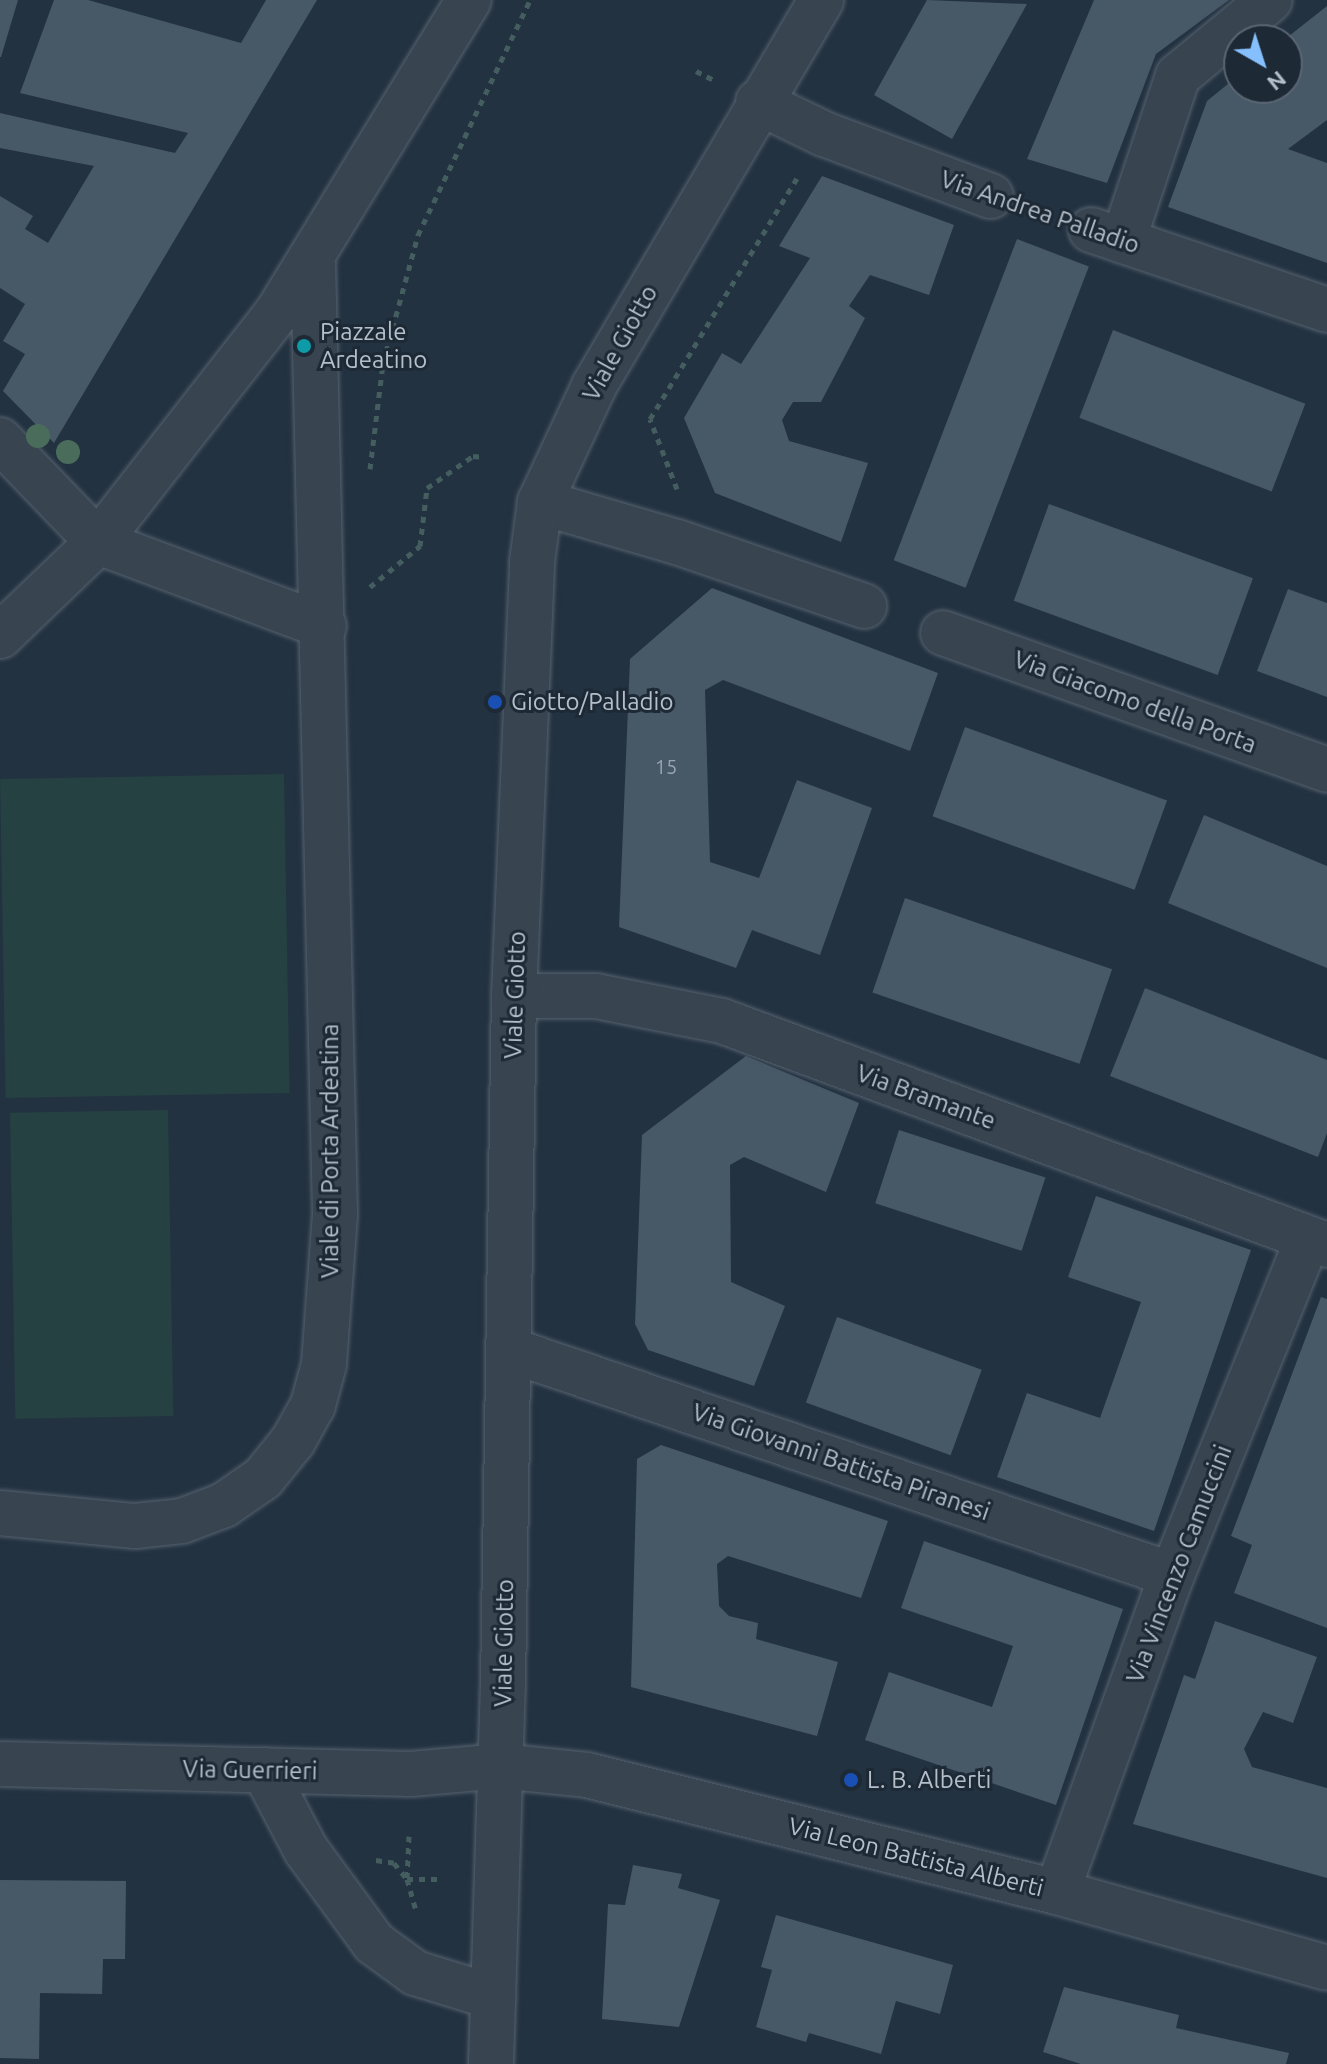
<!DOCTYPE html>
<style>
body{margin:0}
#map{position:relative;width:1327px;height:2064px;overflow:hidden;background:#233241;font-family:Ubuntu,sans-serif}
div>[style]{position:absolute}
.green>*{inset:0;background:#254142;transform-origin:0 0}
.building>*{inset:0;background:#475867;transform-origin:0 0}
.path>*{height:5px;margin-top:-2.5px;transform-origin:0;background:repeating-linear-gradient(90deg,#445d5e 0 6px,transparent 0 12px)}
.roads{filter:drop-shadow(0 0 2px #56626e) drop-shadow(0 0 2px #56626e)}
.street>*{height:44px;margin:-22px;padding:0 22px;transform-origin:22px;border-radius:22px;background:#384450}
.trees>*{width:24px;height:24px;margin:-12px;border-radius:50%;background:#4a6d5b}
.dots>*{width:22px;height:22px;translate:-50% -50%;box-sizing:border-box;border:4px solid #1d2935;border-radius:50%}
span{translate:-50% -50%;white-space:nowrap;text-align:center;line-height:1.15;-webkit-text-stroke:6px #1d2935;paint-order:stroke}
.number-label{font-size:20px;color:#99a5b2}
.number-label span{-webkit-text-stroke-width:0}
.street-label{font-size:24px;color:#b4bfcb}
.poi-label{font-size:24px;color:#b4bfcb}
.left{translate:0 -50%;text-align:left}
.north{position:absolute;left:1223px;top:24px;width:80px;height:80px;box-sizing:border-box;background:#1d2935;border:2px solid #596571;border-radius:50%;rotate:141deg;font-size:22px;font-weight:700;line-height:32px;text-align:center;color:#b4bfcb}
.north::after{content:'';display:block;margin:auto;width:28px;height:36px;background:#86bffe;clip-path:polygon(50% 0,100% 100%,50% 72%,0 100%)}
</style>
<div id="map">
<div class="green">
<i style="left:284px;top:774px;width:319px;height:284px;rotate:89deg"></i>
<i style="left:168px;top:1110px;width:306px;height:158px;rotate:89deg"></i>
</div>
<div class="building">
<i style="clip-path:polygon(0 0,18px 0,1px 57px,0 57px)"></i>
<i style="clip-path:polygon(54px 0,88px 0,241px 43px,266px 0,317px 0,54px 443px,3px 391px,25px 354px,3px 341px,25px 304px,0 288px,0 196px,33px 216px,25px 229px,48px 243px,94px 166px,0 148px,0 113px,175px 153px,188px 133px,20px 93px)"></i>
<i style="clip-path:polygon(927px 0,1027px 4px,952px 139px,874px 95px)"></i>
<i style="clip-path:polygon(1094px 0,1229px 0,1156px 54px,1107px 183px,1027px 159px)"></i>
<i style="clip-path:polygon(1327px 6px,1327px 120px,1288px 149px,1327px 163px,1327px 263px,1168px 207px,1207px 101px,1239px 75px,1239px 88px,1287px 88px,1284px 40px)"></i>
<i style="clip-path:polygon(822px 176px,954px 225px,929px 295px,870px 275px,849px 306px,865px 318px,821px 402px,793px 402px,782px 420px,789px 441px,868px 463px,841px 542px,715px 493px,684px 418px,722px 353px,741px 364px,810px 258px,779px 246px)"></i>
<i style="left:1017px;top:239px;width:77px;height:344px;rotate:21deg"></i>
<i style="left:1113px;top:330px;width:206px;height:94px;rotate:21deg"></i>
<i style="left:1049px;top:504px;width:217px;height:103px;rotate:20deg"></i>
<i style="clip-path:polygon(712px 588px,938px 673px,910px 751px,723px 680px,705px 690px,710px 862px,759px 878px,797px 780px,872px 808px,820px 955px,752px 930px,736px 968px,619px 927px,630px 659px)"></i>
<i style="clip-path:polygon(1288px 589px,1327px 603px,1327px 697px,1257px 671px)"></i>
<i style="left:965px;top:727px;width:215px;height:95px;rotate:20deg"></i>
<i style="clip-path:polygon(1204px 815px,1327px 866px,1327px 968px,1168px 903px)"></i>
<i style="left:905px;top:898px;width:219px;height:100px;rotate:19deg"></i>
<i style="clip-path:polygon(1145px 988px,1327px 1060px,1327px 1133px,1318px 1157px,1110px 1076px)"></i>
<i style="clip-path:polygon(746px 1056px,859px 1103px,826px 1192px,744px 1157px,730px 1165px,731px 1282px,785px 1306px,754px 1386px,648px 1350px,635px 1324px,642px 1135px)"></i>
<i style="left:899px;top:1130px;width:154px;height:77px;rotate:18deg"></i>
<i style="clip-path:polygon(1096px 1196px,1251px 1250px,1154px 1531px,997px 1477px,1027px 1393px,1100px 1418px,1141px 1302px,1068px 1277px)"></i>
<i style="clip-path:polygon(1321px 1297px,1327px 1299px,1327px 1628px,1234px 1593px,1252px 1545px,1231px 1536px)"></i>
<i style="left:837px;top:1317px;width:154px;height:91px;rotate:20deg"></i>
<i style="clip-path:polygon(661px 1445px,888px 1521px,861px 1598px,728px 1556px,717px 1564px,719px 1606px,729px 1616px,758px 1623px,756px 1639px,838px 1662px,817px 1736px,631px 1687px,637px 1459px)"></i>
<i style="clip-path:polygon(924px 1541px,1123px 1609px,1056px 1805px,865px 1740px,889px 1672px,992px 1707px,1013px 1646px,901px 1608px)"></i>
<i style="clip-path:polygon(1215px 1621px,1317px 1657px,1293px 1723px,1263px 1712px,1244px 1749px,1252px 1767px,1327px 1788px,1327px 1878px,1133px 1824px,1184px 1675px,1195px 1679px)"></i>
<i style="clip-path:polygon(633px 1865px,682px 1874px,678px 1888px,720px 1900px,679px 2027px,602px 2019px,608px 1904px,625px 1905px)"></i>
<i style="clip-path:polygon(0 1880px,126px 1881px,125px 1959px,103px 1959px,102px 1994px,40px 1993px,39px 2059px,0 2058px)"></i>
<i style="clip-path:polygon(776px 1915px,953px 1965px,940px 2014px,896px 2001px,881px 2054px,809px 2033px,806px 2042px,756px 2027px,772px 1970px,761px 1967px)"></i>
<i style="clip-path:polygon(1064px 1987px,1179px 2015px,1176px 2028px,1289px 2053px,1286px 2064px,1081px 2064px,1043px 2052px)"></i>
</div>
<div class="path">
<i style="left:696px;top:71px;width:20px;rotate:27deg"></i>
<i style="left:370px;top:469px;width:107px;rotate:-83deg"></i>
<i style="left:383px;top:363px;width:133px;rotate:-74.7deg"></i>
<i style="left:418px;top:235px;width:260px;rotate:-64.5deg"></i>
<i style="left:677px;top:489px;width:75px;rotate:-111.1deg"></i>
<i style="left:650px;top:419px;width:286px;rotate:-58.6deg"></i>
<i style="left:370px;top:587px;width:65px;rotate:-39.4deg"></i>
<i style="left:420px;top:546px;width:58px;rotate:-83.1deg"></i>
<i style="left:427px;top:488px;width:56px;rotate:-34.8deg"></i>
<i style="left:473px;top:456px;width:12px;rotate:5deg"></i>
<i style="left:409px;top:1836px;width:43px;rotate:92.7deg"></i>
<i style="left:407px;top:1879px;width:35px;rotate:74deg"></i>
<i style="left:376px;top:1860px;width:18px;rotate:9deg"></i>
<i style="left:394px;top:1863px;width:21px;rotate:51deg"></i>
<i style="left:407px;top:1879px;width:33px"></i>
</div>
<div class="roads">
<div class="street">
<i style="left:758px;top:102px;width:73px;rotate:25.9deg"></i>
<i style="left:824px;top:134px;width:178px;rotate:20.4deg"></i>
<i style="left:1091px;top:230px;width:249px;rotate:18.7deg"></i>
<i style="left:1123px;top:241px;width:174px;rotate:-71.6deg"></i>
<i style="left:1178px;top:76px;width:119px;rotate:-39.6deg"></i>
<i style="left:0;top:440px;width:141px;rotate:46.1deg"></i>
<i style="left:98px;top:542px;width:241px;rotate:20.4deg"></i>
<i style="left:540px;top:502px;width:143px;rotate:16.3deg"></i>
<i style="left:677px;top:542px;width:198px;rotate:18.9deg"></i>
<i style="left:943px;top:633px;width:408px;rotate:19.6deg"></i>
<i style="left:0;top:636px;width:136px;rotate:-43.8deg"></i>
<i style="left:98px;top:542px;width:291px;rotate:-52deg"></i>
<i style="left:277px;top:313px;width:367px;rotate:-58.5deg"></i>
<i style="left:514px;top:996px;width:82px"></i>
<i style="left:596px;top:996px;width:128px;rotate:11.2deg"></i>
<i style="left:722px;top:1021px;width:645px;rotate:20.32deg"></i>
<i style="left:510px;top:1350px;width:699px;rotate:18.77deg"></i>
<i style="left:0;top:1513px;width:136px;rotate:5.5deg"></i>
<i style="left:135px;top:1526px;width:47px;rotate:-6.1deg"></i>
<i style="left:182px;top:1521px;width:45px;rotate:-20.9deg"></i>
<i style="left:224px;top:1505px;width:47px;rotate:-34.7deg"></i>
<i style="left:263px;top:1478px;width:48px;rotate:-51deg"></i>
<i style="left:293px;top:1441px;width:41px;rotate:-60.9deg"></i>
<i style="left:313px;top:1405px;width:42px;rotate:-75deg"></i>
<i style="left:324px;top:1364px;width:150px;rotate:-85.8deg"></i>
<i style="left:335px;top:1214px;width:954px;rotate:-91.32deg"></i>
<i style="left:0;top:1764px;width:411px;rotate:1.4deg"></i>
<i style="left:411px;top:1774px;width:89px;rotate:-5.1deg"></i>
<i style="left:500px;top:1766px;width:87px;rotate:5.9deg"></i>
<i style="left:587px;top:1775px;width:484px;rotate:14deg"></i>
<i style="left:1057px;top:1892px;width:280px;rotate:15.7deg"></i>
<i style="left:264px;top:1770px;width:90px;rotate:62.3deg"></i>
<i style="left:306px;top:1850px;width:115px;rotate:53.8deg"></i>
<i style="left:374px;top:1943px;width:51px;rotate:36.2deg"></i>
<i style="left:415px;top:1973px;width:82px;rotate:17.1deg"></i>
<i style="left:1057px;top:1892px;width:337px;rotate:-70.1deg"></i>
<i style="left:1172px;top:1575px;width:363px;rotate:-68deg"></i>
<i style="left:491px;top:2064px;width:379px;rotate:-88.2deg"></i>
<i style="left:503px;top:1685px;width:689px;rotate:-89.09deg"></i>
<i style="left:514px;top:996px;width:434px;rotate:-87.6deg"></i>
<i style="left:532px;top:562px;width:61px;rotate:-82.4deg"></i>
<i style="left:540px;top:502px;width:128px;rotate:-65deg"></i>
<i style="left:594px;top:386px;width:448px;rotate:-59.5deg"></i>
</div>
</div>
<div class="trees">
<i style="left:38px;top:436px"></i>
<i style="left:68px;top:452px"></i>
</div>
<div class="dots">
<i style="left:304px;top:346px;background:#0f9aa8"></i>
<i style="left:495px;top:702px;background:#1a4fb4"></i>
<i style="left:851px;top:1780px;background:#1a4fb4"></i>
</div>
<div class="number-label">
<span style="left:666px;top:766px">15</span>
</div>
<div class="street-label">
<span style="left:1040px;top:212px;rotate:19deg">Via Andrea Palladio</span>
<span style="left:620px;top:343px;rotate:-61deg">Viale Giotto</span>
<span style="left:1135px;top:702px;rotate:20deg">Via Giacomo della Porta</span>
<span style="left:515px;top:995px;rotate:-88deg">Viale Giotto</span>
<span style="left:926px;top:1097px;rotate:20deg">Via Bramante</span>
<span style="left:330px;top:1151px;rotate:-90deg">Viale di Porta Ardeatina</span>
<span style="left:841px;top:1462px;rotate:19deg">Via Giovanni Battista Piranesi</span>
<span style="left:1179px;top:1564px;rotate:-69deg">Via Vincenzo Camuccini</span>
<span style="left:504px;top:1643px;rotate:-89deg">Viale Giotto</span>
<span style="left:250px;top:1770px;rotate:1deg">Via Guerrieri</span>
<span style="left:916px;top:1857px;rotate:14deg">Via Leon Battista Alberti</span>
</div>
<div class="poi-label">
<span class="left" style="left:320px;top:346px">Piazzale<br>Ardeatino</span>
<span class="left" style="left:511px;top:702px">Giotto/Palladio</span>
<span class="left" style="left:867px;top:1780px">L. B. Alberti</span>
</div>
<div class="north">N</div>
</div>
